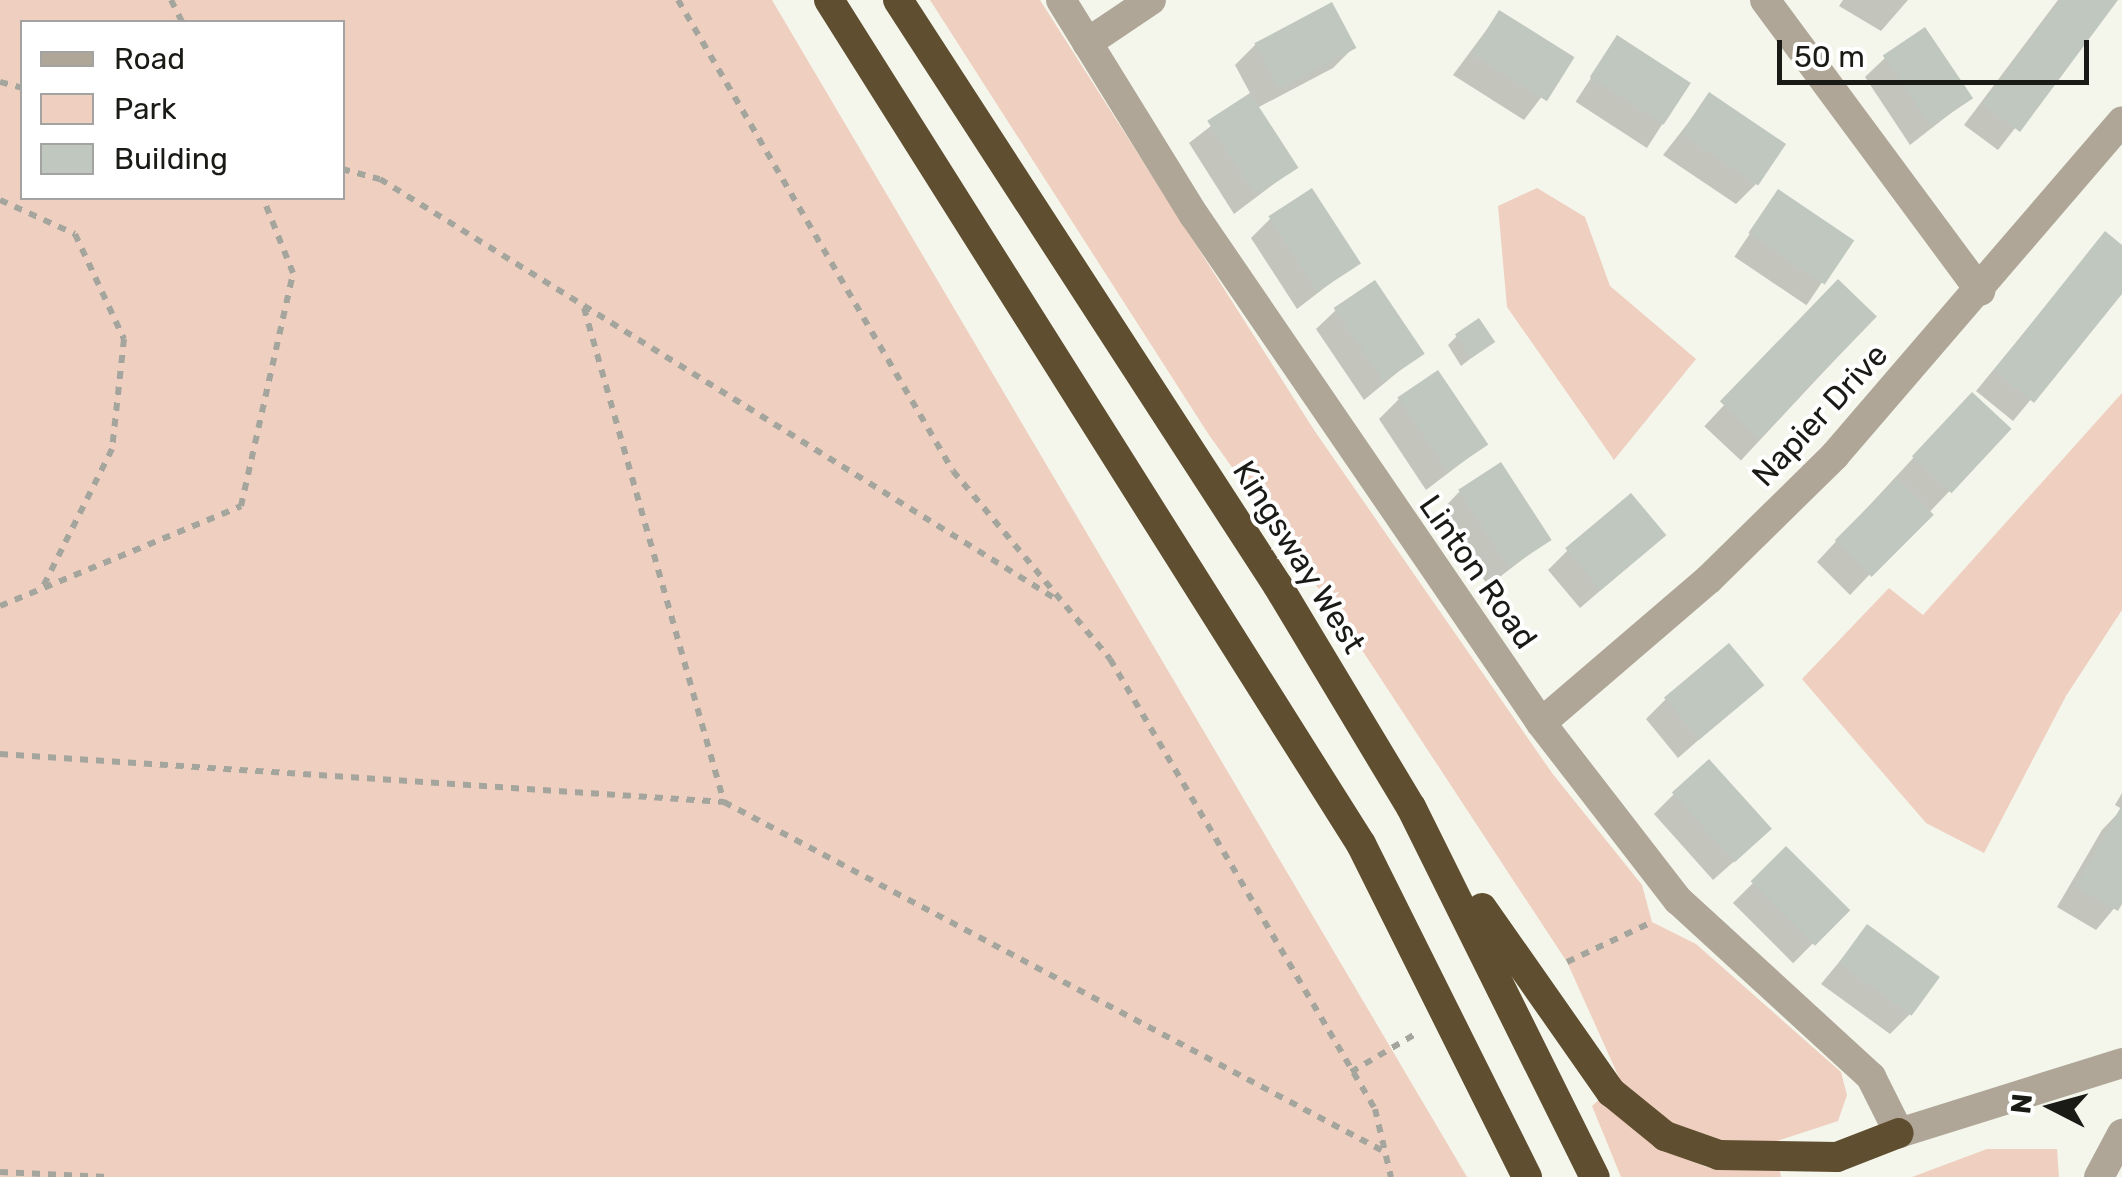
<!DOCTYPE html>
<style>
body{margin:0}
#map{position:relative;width:2122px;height:1177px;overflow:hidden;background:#f4f6ec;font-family:Rubik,sans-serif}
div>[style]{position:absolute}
.green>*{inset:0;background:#efcfbf}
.shadow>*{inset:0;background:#0003;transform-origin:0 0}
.building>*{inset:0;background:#c0c7bf;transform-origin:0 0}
.path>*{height:6px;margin-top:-3px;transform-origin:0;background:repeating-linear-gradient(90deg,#a4a69e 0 8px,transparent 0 16px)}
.minor>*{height:30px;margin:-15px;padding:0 15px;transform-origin:15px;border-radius:15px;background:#afa697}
.highway>*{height:30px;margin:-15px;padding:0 15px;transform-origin:15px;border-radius:15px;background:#604e30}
span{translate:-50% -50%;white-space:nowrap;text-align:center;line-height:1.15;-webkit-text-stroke:8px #fff;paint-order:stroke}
.street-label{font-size:32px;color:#1a1a17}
.legend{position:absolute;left:20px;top:20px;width:325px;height:180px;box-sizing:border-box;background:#fff;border:2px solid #a3a3a2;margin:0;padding:12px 18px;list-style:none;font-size:30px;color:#1a1a17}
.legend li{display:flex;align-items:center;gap:20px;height:50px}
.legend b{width:50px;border:2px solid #a3a3a2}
.north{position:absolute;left:2002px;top:1057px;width:100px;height:100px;-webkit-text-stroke:8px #fff;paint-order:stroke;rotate:276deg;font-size:28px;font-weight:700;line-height:40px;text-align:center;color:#1a1a17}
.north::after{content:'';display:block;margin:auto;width:35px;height:45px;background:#1a1a17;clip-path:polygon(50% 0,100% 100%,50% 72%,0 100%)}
.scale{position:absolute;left:1777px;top:40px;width:312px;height:45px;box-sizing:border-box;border:5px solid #1a1a17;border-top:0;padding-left:12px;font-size:30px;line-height:35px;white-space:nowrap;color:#1a1a17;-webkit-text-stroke:8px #fff;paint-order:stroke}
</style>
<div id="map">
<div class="green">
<i style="clip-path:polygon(evenodd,0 0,772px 0,1467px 1177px,0 1177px,0 0,22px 22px,342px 22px,342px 198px,22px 198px,22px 22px)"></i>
<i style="clip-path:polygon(930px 0,1040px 0,1314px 430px,1552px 773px,1642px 885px,1652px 922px,1696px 944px,1841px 1072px,1847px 1095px,1838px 1121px,1771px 1143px,1720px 1143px,1671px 1126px,1621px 1082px,1567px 962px,1356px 641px,1209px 435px)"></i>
<i style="clip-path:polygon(1537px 188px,1585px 217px,1610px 286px,1696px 359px,1614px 460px,1507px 307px,1498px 206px)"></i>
<i style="clip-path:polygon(2122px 393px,2122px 610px,2066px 696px,1984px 853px,1926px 823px,1802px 679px,1889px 588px,1923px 615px)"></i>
<i style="clip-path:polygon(1601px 1098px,1648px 1141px,1706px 1167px,1780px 1171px,1781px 1177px,1621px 1177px,1592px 1106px)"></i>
<i style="clip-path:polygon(1987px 1149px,2057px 1149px,2059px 1177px,1912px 1177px)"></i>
</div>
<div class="shadow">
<i style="clip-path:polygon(1843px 0,1908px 0,1881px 31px,1839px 6px)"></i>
<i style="clip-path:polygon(2058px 0,2115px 0,1998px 150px,1964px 125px)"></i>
<i style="clip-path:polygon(1499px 13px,1571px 58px,1524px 120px,1453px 75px)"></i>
<i style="left:1617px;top:38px;width:85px;height:76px;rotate:33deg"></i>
<i style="clip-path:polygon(1255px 45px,1353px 48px,1333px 68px,1257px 108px,1295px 168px,1234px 214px,1189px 143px,1251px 95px,1235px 65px)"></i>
<i style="clip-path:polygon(1885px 58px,1970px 98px,1910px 145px,1865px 77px)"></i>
<i style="clip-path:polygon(1710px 95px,1756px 184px,1736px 204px,1663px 155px)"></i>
<i style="left:1778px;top:192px;width:87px;height:78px;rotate:34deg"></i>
<i style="clip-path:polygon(1271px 218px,1358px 262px,1297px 309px,1251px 238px)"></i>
<i style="clip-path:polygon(2105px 234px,2122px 248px,2122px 290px,2013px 421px,1976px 391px)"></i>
<i style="left:1838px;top:283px;width:50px;height:196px;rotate:43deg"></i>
<i style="clip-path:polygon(1336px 310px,1421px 353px,1364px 400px,1316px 329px)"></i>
<i style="clip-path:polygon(1457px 336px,1492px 342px,1461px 366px,1448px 345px)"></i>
<i style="clip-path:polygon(1399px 399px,1485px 445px,1426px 490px,1379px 419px)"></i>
<i style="clip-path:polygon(1953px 415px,2009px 429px,1850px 595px,1817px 562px)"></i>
<i style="clip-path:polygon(1459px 492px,1548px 540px,1488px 586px,1440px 512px)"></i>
<i style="clip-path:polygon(1568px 550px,1643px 554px,1580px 608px,1548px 570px)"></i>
<i style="clip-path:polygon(1761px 685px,1678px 758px,1646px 719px,1666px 699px)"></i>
<i style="clip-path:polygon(2122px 793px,2122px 809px,2115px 805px)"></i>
<i style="clip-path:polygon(1674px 794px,1748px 849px,1713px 880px,1654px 814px)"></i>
<i style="clip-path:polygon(2122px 809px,2122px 899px,2096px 930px,2057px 907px,2102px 830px)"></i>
<i style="left:1786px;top:850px;width:85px;height:75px;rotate:45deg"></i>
<i style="clip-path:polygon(1868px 927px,1910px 1014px,1890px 1034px,1821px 984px)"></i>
</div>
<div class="building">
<i style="clip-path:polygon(2060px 0,2118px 0,2020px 132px,1982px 104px)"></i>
<i style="left:1332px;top:2px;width:52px;height:88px;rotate:62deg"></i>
<i style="left:1499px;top:10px;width:89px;height:52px;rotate:32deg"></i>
<i style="left:1925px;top:27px;width:86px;height:51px;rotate:56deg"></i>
<i style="left:1617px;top:35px;width:88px;height:50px;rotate:33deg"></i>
<i style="left:1709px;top:92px;width:93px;height:50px;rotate:34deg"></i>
<i style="left:1250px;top:93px;width:89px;height:51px;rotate:57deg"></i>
<i style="left:1312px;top:188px;width:90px;height:52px;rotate:57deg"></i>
<i style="left:1778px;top:189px;width:92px;height:53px;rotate:34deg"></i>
<i style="clip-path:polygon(2105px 231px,2122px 245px,2122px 294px,2034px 403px,1994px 370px)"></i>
<i style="left:1838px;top:279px;width:54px;height:170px;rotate:44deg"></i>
<i style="left:1375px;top:280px;width:89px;height:50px;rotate:56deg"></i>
<i style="left:1479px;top:318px;width:29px;height:29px;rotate:56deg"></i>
<i style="left:1438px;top:370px;width:90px;height:49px;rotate:56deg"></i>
<i style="left:1972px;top:392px;width:54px;height:88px;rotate:43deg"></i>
<i style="left:1501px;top:462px;width:93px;height:51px;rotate:57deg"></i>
<i style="left:1897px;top:478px;width:52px;height:88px;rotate:45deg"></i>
<i style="left:1631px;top:493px;width:55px;height:86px;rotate:50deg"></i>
<i style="left:1729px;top:643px;width:55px;height:85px;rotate:50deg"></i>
<i style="left:1709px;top:759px;width:94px;height:50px;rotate:48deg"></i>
<i style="clip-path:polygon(2122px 805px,2122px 904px,2118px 911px,2075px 887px)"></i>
<i style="left:1786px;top:846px;width:91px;height:50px;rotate:45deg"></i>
<i style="left:1867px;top:924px;width:90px;height:48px;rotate:36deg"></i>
</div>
<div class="path">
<i style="left:171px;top:0;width:25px;rotate:63deg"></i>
<i style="left:678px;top:0;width:545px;rotate:59.72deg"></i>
<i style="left:953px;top:471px;width:245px;rotate:50.1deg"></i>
<i style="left:1110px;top:659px;width:522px;rotate:59.51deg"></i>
<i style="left:1375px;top:1109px;width:70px;rotate:76.8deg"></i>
<i style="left:0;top:82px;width:23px;rotate:15deg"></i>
<i style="left:342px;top:169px;width:39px;rotate:15deg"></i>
<i style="left:380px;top:179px;width:799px;rotate:31.86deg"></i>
<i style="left:0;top:200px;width:82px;rotate:24.4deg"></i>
<i style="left:75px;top:234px;width:116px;rotate:65deg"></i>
<i style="left:124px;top:339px;width:111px;rotate:96.2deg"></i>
<i style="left:112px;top:449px;width:154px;rotate:116.6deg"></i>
<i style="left:584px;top:308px;width:513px;rotate:74.18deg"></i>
<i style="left:0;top:606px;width:261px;rotate:-22.5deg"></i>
<i style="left:241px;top:506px;width:239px;rotate:-77.4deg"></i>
<i style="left:293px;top:273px;width:81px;rotate:-111.8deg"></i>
<i style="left:0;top:754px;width:726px;rotate:3.79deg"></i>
<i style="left:724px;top:802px;width:748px;rotate:27.9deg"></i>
<i style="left:1567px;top:962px;width:94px;rotate:-25.2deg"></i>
<i style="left:1351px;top:1072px;width:77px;rotate:-30.6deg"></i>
<i style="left:0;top:1172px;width:108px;rotate:2.7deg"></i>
</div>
<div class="minor">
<i style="left:1061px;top:0;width:253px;rotate:58.3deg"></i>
<i style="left:1194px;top:215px;width:615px;rotate:55.66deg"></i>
<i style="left:1541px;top:723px;width:224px;rotate:52.3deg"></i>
<i style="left:1678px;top:900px;width:262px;rotate:42.5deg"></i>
<i style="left:1871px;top:1077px;width:63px;rotate:63.4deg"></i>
<i style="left:1899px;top:1133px;width:234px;rotate:-17.4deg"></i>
<i style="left:1765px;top:0;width:362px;rotate:53.5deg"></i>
<i style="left:1087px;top:43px;width:77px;rotate:-33.9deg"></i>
<i style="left:1541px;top:723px;width:221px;rotate:-40.6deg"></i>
<i style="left:1709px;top:579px;width:177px;rotate:-44.5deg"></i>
<i style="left:1835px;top:455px;width:440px;rotate:-49.3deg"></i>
<i style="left:2099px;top:1177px;width:49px;rotate:-61.9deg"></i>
</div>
<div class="highway">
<i style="left:829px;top:0;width:998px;rotate:57.78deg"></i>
<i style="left:1361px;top:844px;width:372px;rotate:63.5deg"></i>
<i style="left:898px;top:0;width:698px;rotate:57.04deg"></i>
<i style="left:1278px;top:586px;width:258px;rotate:59deg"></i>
<i style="left:1411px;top:807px;width:413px;rotate:63.6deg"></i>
<i style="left:1482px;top:908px;width:225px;rotate:55deg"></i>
<i style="left:1611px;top:1092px;width:70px;rotate:39.2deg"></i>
<i style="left:1665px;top:1136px;width:57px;rotate:19.4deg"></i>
<i style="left:1719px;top:1155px;width:118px;rotate:1deg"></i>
<i style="left:1837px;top:1157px;width:66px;rotate:-21.2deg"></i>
</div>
<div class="street-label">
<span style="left:1820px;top:415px;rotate:-47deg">Napier Drive</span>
<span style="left:1299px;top:557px;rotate:58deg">Kingsway West</span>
<span style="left:1478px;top:572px;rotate:55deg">Linton Road</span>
</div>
<ul class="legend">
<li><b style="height:12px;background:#afa697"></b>Road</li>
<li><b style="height:28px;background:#efcfbf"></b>Park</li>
<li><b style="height:28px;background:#c0c7bf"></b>Building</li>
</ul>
<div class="north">N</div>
<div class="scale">50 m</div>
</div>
